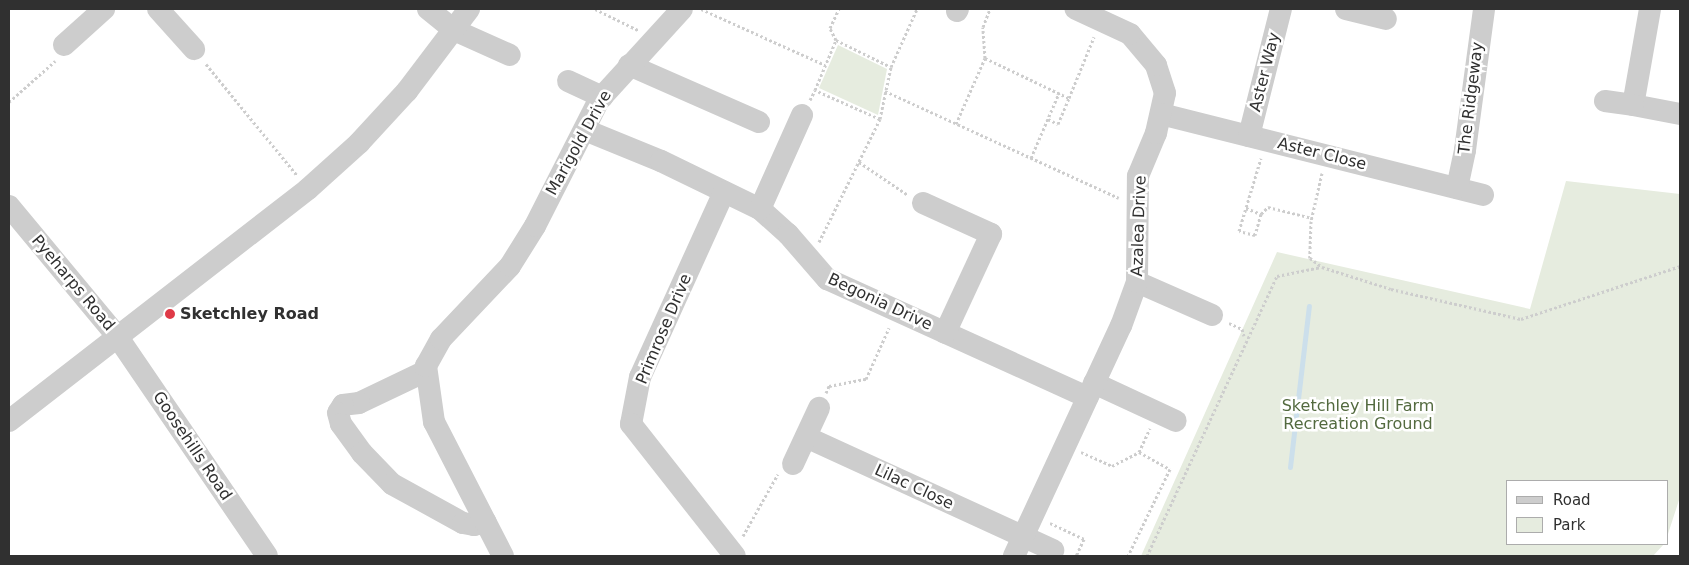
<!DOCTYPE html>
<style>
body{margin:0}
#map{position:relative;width:1689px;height:565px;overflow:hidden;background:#fff;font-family:"DejaVu Sans",sans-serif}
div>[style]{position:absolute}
.green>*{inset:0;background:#e6ecdf}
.stream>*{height:5px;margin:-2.5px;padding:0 2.5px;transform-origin:2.5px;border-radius:2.5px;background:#ccdfeb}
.path>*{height:3px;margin-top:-1.5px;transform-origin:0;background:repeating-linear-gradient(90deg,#cdcdcd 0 2.5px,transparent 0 5px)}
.minor>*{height:22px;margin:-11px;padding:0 11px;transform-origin:11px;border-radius:11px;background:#cdcdcd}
.dots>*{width:14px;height:14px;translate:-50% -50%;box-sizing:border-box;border:2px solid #fff;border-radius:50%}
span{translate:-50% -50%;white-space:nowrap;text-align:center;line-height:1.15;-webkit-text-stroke:5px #fff;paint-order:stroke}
.street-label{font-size:16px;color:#303030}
.poi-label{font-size:16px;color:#303030;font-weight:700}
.left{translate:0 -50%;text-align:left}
.park-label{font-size:16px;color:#536a3f}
.frame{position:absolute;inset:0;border:10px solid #303030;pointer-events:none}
.legend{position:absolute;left:1506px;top:480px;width:162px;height:65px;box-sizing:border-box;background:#fff;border:1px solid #acacac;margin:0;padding:6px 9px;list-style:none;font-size:15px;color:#303030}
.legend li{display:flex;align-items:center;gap:10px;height:25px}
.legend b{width:25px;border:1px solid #acacac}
</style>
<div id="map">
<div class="green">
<i style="clip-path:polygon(838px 45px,887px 69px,878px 115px,819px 88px)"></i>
<i style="clip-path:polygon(1566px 181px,1680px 194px,1680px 497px,1668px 534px,1668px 481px,1508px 481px,1508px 544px,1664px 544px,1653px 556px,1141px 556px,1277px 252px,1530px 309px)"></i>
</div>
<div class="stream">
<i style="left:1290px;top:467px;width:162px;rotate:-83.3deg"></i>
</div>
<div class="path">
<i style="left:595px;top:9px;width:48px;rotate:26deg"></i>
<i style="left:701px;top:9px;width:136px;rotate:24.3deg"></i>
<i style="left:836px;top:40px;width:13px;rotate:-117deg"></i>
<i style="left:830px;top:28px;width:21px;rotate:-65deg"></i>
<i style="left:985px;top:58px;width:93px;rotate:25.5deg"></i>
<i style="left:1069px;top:98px;width:66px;rotate:-67.7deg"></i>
<i style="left:206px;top:64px;width:144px;rotate:50.7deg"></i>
<i style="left:885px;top:91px;width:257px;rotate:24.6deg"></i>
<i style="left:810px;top:100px;width:11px;rotate:-63deg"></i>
<i style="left:9px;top:102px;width:62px;rotate:-41.7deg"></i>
<i style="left:880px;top:119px;width:71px;rotate:-156deg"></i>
<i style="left:815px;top:90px;width:54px;rotate:-67.2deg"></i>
<i style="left:836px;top:40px;width:61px;rotate:26.1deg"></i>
<i style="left:1048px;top:119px;width:11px;rotate:27deg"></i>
<i style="left:1058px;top:124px;width:28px;rotate:-67deg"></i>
<i style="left:956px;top:124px;width:72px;rotate:-66.3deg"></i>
<i style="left:985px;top:58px;width:31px;rotate:-94deg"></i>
<i style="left:983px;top:27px;width:19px;rotate:-69deg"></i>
<i style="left:1031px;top:158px;width:71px;rotate:-66.7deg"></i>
<i style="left:859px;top:162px;width:59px;rotate:34deg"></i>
<i style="left:1322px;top:173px;width:49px;rotate:102.9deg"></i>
<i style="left:1311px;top:221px;width:37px;rotate:92deg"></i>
<i style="left:1310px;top:258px;width:15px;rotate:37deg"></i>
<i style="left:1322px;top:267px;width:72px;rotate:17.7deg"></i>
<i style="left:1391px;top:289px;width:133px;rotate:13deg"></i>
<i style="left:1521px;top:319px;width:168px;rotate:-18.4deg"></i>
<i style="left:1246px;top:208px;width:16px;rotate:22deg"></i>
<i style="left:1261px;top:214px;width:22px;rotate:106deg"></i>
<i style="left:1255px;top:235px;width:16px;rotate:-166deg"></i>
<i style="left:1239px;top:231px;width:76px;rotate:-73.2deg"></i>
<i style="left:1261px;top:214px;width:10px;rotate:-45deg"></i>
<i style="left:1268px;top:207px;width:45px;rotate:14deg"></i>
<i style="left:819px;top:242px;width:137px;rotate:-63.6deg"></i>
<i style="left:880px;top:119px;width:53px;rotate:-78.1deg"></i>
<i style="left:891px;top:67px;width:64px;rotate:-65.9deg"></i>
<i style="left:1229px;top:323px;width:14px;rotate:25deg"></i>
<i style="left:1242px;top:329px;width:7px;rotate:74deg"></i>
<i style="left:826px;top:393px;width:8px;rotate:-67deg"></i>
<i style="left:829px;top:386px;width:38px;rotate:-11deg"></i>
<i style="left:866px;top:379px;width:56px;rotate:-65.7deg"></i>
<i style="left:1081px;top:452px;width:34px;rotate:24deg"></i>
<i style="left:1112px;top:466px;width:30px;rotate:-27deg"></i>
<i style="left:1139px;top:452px;width:35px;rotate:29deg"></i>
<i style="left:1170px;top:469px;width:97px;rotate:115.8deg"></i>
<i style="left:1139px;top:452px;width:26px;rotate:-65deg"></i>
<i style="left:1050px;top:523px;width:38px;rotate:25deg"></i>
<i style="left:1084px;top:539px;width:19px;rotate:115deg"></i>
<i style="left:743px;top:536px;width:71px;rotate:-60.6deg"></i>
<i style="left:1147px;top:556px;width:309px;rotate:-65.1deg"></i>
<i style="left:1277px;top:276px;width:45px;rotate:-11.6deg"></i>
</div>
<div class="minor">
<i style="left:158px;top:9px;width:54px;rotate:48deg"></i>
<i style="left:428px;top:9px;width:33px;rotate:39deg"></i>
<i style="left:454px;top:30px;width:61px;rotate:24.1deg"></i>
<i style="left:1346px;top:9px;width:41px;rotate:14deg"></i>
<i style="left:1650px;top:9px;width:97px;rotate:100deg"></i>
<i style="left:1633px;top:105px;width:48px;rotate:10.8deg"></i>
<i style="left:957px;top:11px;width:2px;rotate:-63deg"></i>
<i style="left:64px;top:45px;width:54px;rotate:-42deg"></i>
<i style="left:629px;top:65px;width:142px;rotate:23.7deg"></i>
<i style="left:568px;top:81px;width:38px;rotate:25deg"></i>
<i style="left:1605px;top:101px;width:28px;rotate:8deg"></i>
<i style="left:1161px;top:114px;width:332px;rotate:14.1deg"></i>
<i style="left:585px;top:130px;width:82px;rotate:22.2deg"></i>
<i style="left:661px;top:161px;width:110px;rotate:25.9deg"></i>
<i style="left:760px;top:209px;width:38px;rotate:42deg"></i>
<i style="left:788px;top:234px;width:60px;rotate:49.1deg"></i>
<i style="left:827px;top:279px;width:286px;rotate:24.4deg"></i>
<i style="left:1249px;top:136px;width:131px;rotate:-75.9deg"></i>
<i style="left:1457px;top:188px;width:39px;rotate:-78deg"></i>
<i style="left:1465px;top:150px;width:142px;rotate:-82.3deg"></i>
<i style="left:724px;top:192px;width:203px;rotate:114.4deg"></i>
<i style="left:640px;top:377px;width:48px;rotate:100.8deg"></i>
<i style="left:631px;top:424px;width:168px;rotate:51.8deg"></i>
<i style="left:923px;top:203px;width:75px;rotate:24.5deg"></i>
<i style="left:991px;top:234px;width:109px;rotate:114.9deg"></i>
<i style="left:9px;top:206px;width:169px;rotate:50.3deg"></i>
<i style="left:117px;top:336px;width:266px;rotate:55.7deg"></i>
<i style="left:760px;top:209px;width:103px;rotate:-65.9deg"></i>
<i style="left:1137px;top:282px;width:82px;rotate:23.7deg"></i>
<i style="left:426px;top:371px;width:74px;rotate:154.5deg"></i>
<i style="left:359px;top:403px;width:16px;rotate:173deg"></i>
<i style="left:343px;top:405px;width:9px;rotate:122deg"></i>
<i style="left:338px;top:413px;width:11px;rotate:75deg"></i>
<i style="left:341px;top:424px;width:36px;rotate:54deg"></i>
<i style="left:362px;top:453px;width:43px;rotate:45.9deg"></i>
<i style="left:392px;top:484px;width:81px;rotate:28.8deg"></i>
<i style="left:463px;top:523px;width:11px;rotate:10deg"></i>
<i style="left:474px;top:525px;width:12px;rotate:-14deg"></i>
<i style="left:1094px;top:383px;width:90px;rotate:24.9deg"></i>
<i style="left:9px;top:421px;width:378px;rotate:-37.8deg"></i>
<i style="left:308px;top:189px;width:69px;rotate:-42deg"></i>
<i style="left:359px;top:143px;width:71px;rotate:-47.3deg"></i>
<i style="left:407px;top:91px;width:103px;rotate:-52.9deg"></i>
<i style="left:806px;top:437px;width:272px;rotate:24.6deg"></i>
<i style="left:793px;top:464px;width:62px;rotate:-65.1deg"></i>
<i style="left:503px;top:556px;width:151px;rotate:-117.2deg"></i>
<i style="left:434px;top:422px;width:57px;rotate:-98.1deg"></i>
<i style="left:426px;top:366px;width:31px;rotate:-61deg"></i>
<i style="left:441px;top:339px;width:100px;rotate:-46.6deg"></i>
<i style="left:510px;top:266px;width:47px;rotate:-58deg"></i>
<i style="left:535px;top:226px;width:141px;rotate:-63.1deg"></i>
<i style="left:599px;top:100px;width:123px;rotate:-47.6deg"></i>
<i style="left:1014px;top:556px;width:254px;rotate:-65.1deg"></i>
<i style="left:1121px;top:326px;width:47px;rotate:-70deg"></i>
<i style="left:1137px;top:282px;width:106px;rotate:-89.5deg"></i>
<i style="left:1138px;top:176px;width:47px;rotate:-67.3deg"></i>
<i style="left:1156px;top:133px;width:41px;rotate:-77.3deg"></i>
<i style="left:1165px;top:93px;width:29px;rotate:-108deg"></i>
<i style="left:1156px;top:65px;width:40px;rotate:-130deg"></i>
<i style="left:1130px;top:34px;width:60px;rotate:-155.2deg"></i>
</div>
<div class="dots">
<i style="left:170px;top:314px;background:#df3a47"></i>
</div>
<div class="street-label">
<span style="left:1265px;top:72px;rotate:-76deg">Aster Way</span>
<span style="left:1471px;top:98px;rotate:-83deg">The Ridgeway</span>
<span style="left:579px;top:143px;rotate:-61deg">Marigold Drive</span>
<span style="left:1322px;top:154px;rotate:14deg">Aster Close</span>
<span style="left:1139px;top:226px;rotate:-88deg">Azalea Drive</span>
<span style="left:73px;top:283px;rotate:50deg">Pyeharps Road</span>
<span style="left:880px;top:302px;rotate:25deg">Begonia Drive</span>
<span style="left:664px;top:329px;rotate:-67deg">Primrose Drive</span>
<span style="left:192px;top:446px;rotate:56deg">Goosehills Road</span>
<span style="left:914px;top:487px;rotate:25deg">Lilac Close</span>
</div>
<div class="poi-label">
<span class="left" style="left:180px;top:314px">Sketchley Road</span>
</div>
<div class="park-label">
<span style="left:1358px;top:415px">Sketchley Hill Farm<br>Recreation Ground</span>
</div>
<div class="frame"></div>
<ul class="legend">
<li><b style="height:6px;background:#cdcdcd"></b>Road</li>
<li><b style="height:14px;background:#e6ecdf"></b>Park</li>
</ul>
</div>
